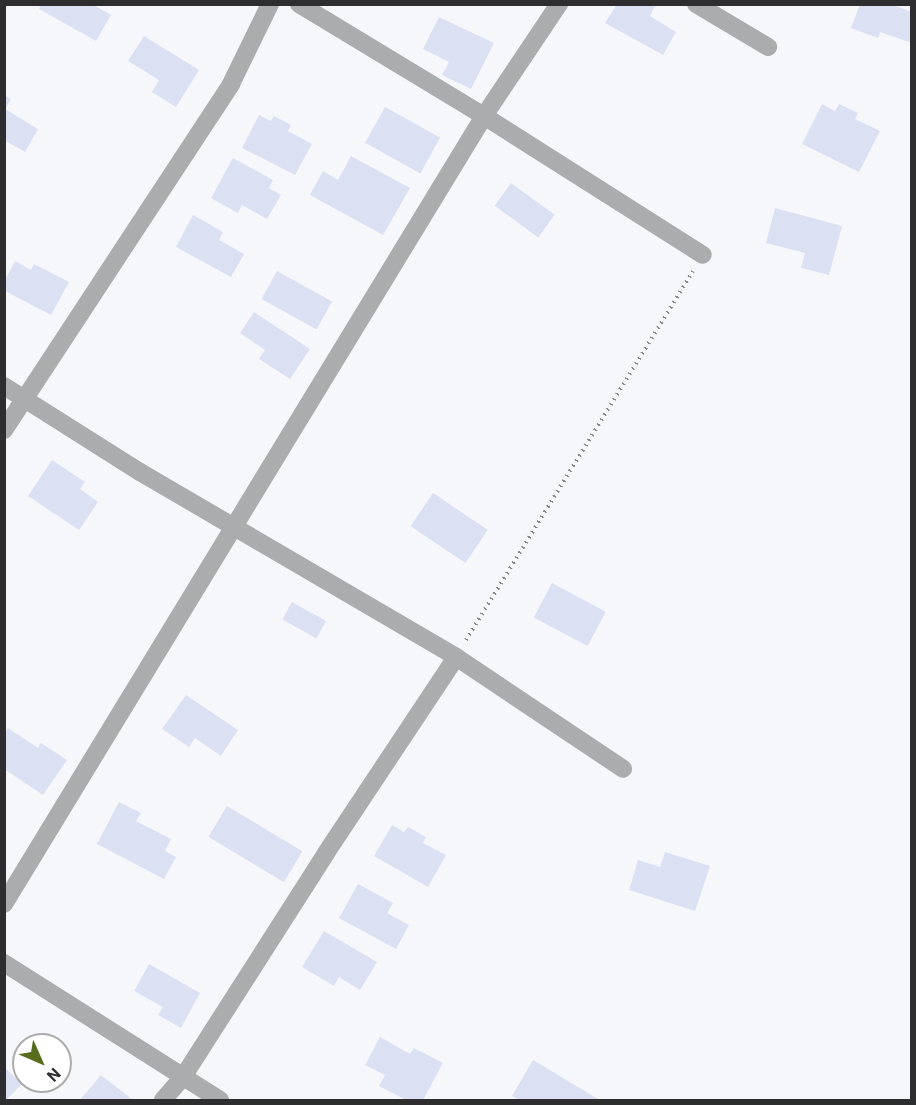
<!DOCTYPE html>
<style>
body{margin:0}
#map{position:relative;width:916px;height:1105px;overflow:hidden;background:#f6f7fb;font-family:Roboto,sans-serif}
div>[style]{position:absolute}
.building>*{inset:0;background:#dbe1f3;transform-origin:0 0}
.path>*{height:4px;margin-top:-2px;transform-origin:0;background:repeating-linear-gradient(90deg,#898a8c 0 1.5px,transparent 0 6px)}
.minor>*{height:18px;margin:-9px;padding:0 9px;transform-origin:9px;border-radius:9px;background:#abacae}
span{translate:-50% -50%;white-space:nowrap;text-align:center;line-height:1.15;-webkit-text-stroke:4.5px #fff;paint-order:stroke}
.frame{position:absolute;inset:0;border:6px solid #2e2e30;pointer-events:none}
.north{position:absolute;left:12px;top:1033px;width:60px;height:60px;box-sizing:border-box;background:#fff;border:2px solid #ababac;border-radius:50%;rotate:135deg;font-size:16px;font-weight:700;line-height:24px;text-align:center;color:#2e2e30}
.north::after{content:'';display:block;margin:auto;width:21px;height:27px;background:#556d1d;clip-path:polygon(50% 0,100% 100%,50% 72%,0 100%)}
</style>
<div id="map">
<div class="building">
<i style="clip-path:polygon(41px 4px,92px 4px,111px 15px,96px 41px,39px 9px)"></i>
<i style="clip-path:polygon(617px 4px,656px 4px,650px 16px,676px 32px,663px 55px,605px 23px)"></i>
<i style="clip-path:polygon(860px 4px,890px 4px,912px 12px,912px 43px,880px 32px,878px 38px,851px 28px)"></i>
<i style="clip-path:polygon(439px 17px,494px 43px,471px 89px,442px 75px,449px 62px,423px 49px)"></i>
<i style="clip-path:polygon(144px 36px,199px 70px,176px 107px,152px 92px,159px 80px,128px 61px)"></i>
<i style="clip-path:polygon(4px 95px,11px 99px,5px 109px,38px 129px,25px 152px,4px 140px)"></i>
<i style="clip-path:polygon(822px 104px,835px 111px,839px 104px,858px 113px,855px 119px,880px 131px,859px 172px,802px 144px)"></i>
<i style="left:385px;top:107px;width:63px;height:41px;rotate:29deg"></i>
<i style="clip-path:polygon(259px 115px,271px 121px,274px 116px,291px 125px,288px 131px,312px 144px,295px 175px,242px 148px)"></i>
<i style="clip-path:polygon(351px 156px,410px 188px,383px 235px,310px 195px,323px 171px,338px 180px)"></i>
<i style="clip-path:polygon(233px 158px,273px 180px,269px 188px,281px 195px,267px 219px,242px 205px,238px 213px,211px 198px)"></i>
<i style="left:511px;top:183px;width:54px;height:28px;rotate:36deg"></i>
<i style="clip-path:polygon(775px 208px,842px 226px,829px 275px,801px 268px,805px 253px,766px 243px)"></i>
<i style="clip-path:polygon(193px 215px,223px 232px,219px 240px,244px 254px,231px 277px,176px 247px)"></i>
<i style="clip-path:polygon(15px 261px,31px 270px,34px 264px,69px 282px,51px 315px,5px 291px,5px 280px)"></i>
<i style="left:277px;top:271px;width:63px;height:32px;rotate:29deg"></i>
<i style="clip-path:polygon(254px 312px,310px 349px,290px 379px,259px 359px,265px 350px,240px 333px)"></i>
<i style="clip-path:polygon(52px 460px,85px 482px,80px 489px,98px 502px,79px 530px,28px 496px)"></i>
<i style="left:433px;top:493px;width:66px;height:40px;rotate:34deg"></i>
<i style="left:552px;top:583px;width:61px;height:39px;rotate:28deg"></i>
<i style="left:292px;top:602px;width:39px;height:20px;rotate:29deg"></i>
<i style="clip-path:polygon(186px 695px,238px 730px,221px 756px,195px 738px,189px 747px,162px 729px)"></i>
<i style="clip-path:polygon(8px 728px,38px 748px,41px 743px,67px 760px,43px 795px,4px 769px,4px 733px)"></i>
<i style="clip-path:polygon(119px 802px,141px 813px,136px 821px,171px 839px,165px 851px,176px 857px,164px 879px,97px 844px)"></i>
<i style="left:227px;top:806px;width:88px;height:36px;rotate:31deg"></i>
<i style="clip-path:polygon(392px 825px,404px 832px,408px 827px,426px 837px,423px 843px,446px 855px,428px 887px,374px 856px)"></i>
<i style="clip-path:polygon(665px 852px,710px 866px,695px 911px,629px 890px,638px 860px,660px 867px)"></i>
<i style="clip-path:polygon(358px 884px,393px 903px,387px 913px,409px 925px,396px 949px,339px 918px)"></i>
<i style="clip-path:polygon(324px 931px,377px 962px,360px 990px,339px 977px,334px 986px,302px 967px)"></i>
<i style="clip-path:polygon(149px 964px,200px 993px,181px 1028px,158px 1015px,163px 1007px,134px 991px)"></i>
<i style="clip-path:polygon(380px 1037px,410px 1054px,414px 1048px,443px 1063px,423px 1100px,406px 1100px,379px 1086px,385px 1075px,365px 1065px)"></i>
<i style="clip-path:polygon(533px 1060px,598px 1099px,597px 1100px,520px 1100px,512px 1096px)"></i>
<i style="clip-path:polygon(4px 1067px,22px 1084px,6px 1100px,4px 1100px)"></i>
<i style="clip-path:polygon(101px 1075px,133px 1100px,80px 1100px)"></i>
</div>
<div class="path">
<i style="left:466px;top:640px;width:433px;rotate:-58.4deg"></i>
</div>
<div class="minor">
<i style="left:299px;top:4px;width:216px;rotate:31.2deg"></i>
<i style="left:484px;top:116px;width:259px;rotate:32.4deg"></i>
<i style="left:696px;top:4px;width:84px;rotate:30.8deg"></i>
<i style="left:4px;top:386px;width:161px;rotate:32.3deg"></i>
<i style="left:140px;top:472px;width:366px;rotate:30.3deg"></i>
<i style="left:456px;top:657px;width:201px;rotate:33.8deg"></i>
<i style="left:4px;top:430px;width:414px;rotate:-56.7deg"></i>
<i style="left:231px;top:84px;width:89px;rotate:-64deg"></i>
<i style="left:4px;top:904px;width:923px;rotate:-58.65deg"></i>
<i style="left:484px;top:116px;width:135px;rotate:-56.2deg"></i>
<i style="left:4px;top:963px;width:256px;rotate:32.4deg"></i>
<i style="left:163px;top:1100px;width:30px;rotate:-49deg"></i>
<i style="left:183px;top:1077px;width:266px;rotate:-57.4deg"></i>
<i style="left:326px;top:853px;width:235px;rotate:-56.4deg"></i>
</div>
<div class="frame"></div>
<div class="north">N</div>
</div>
